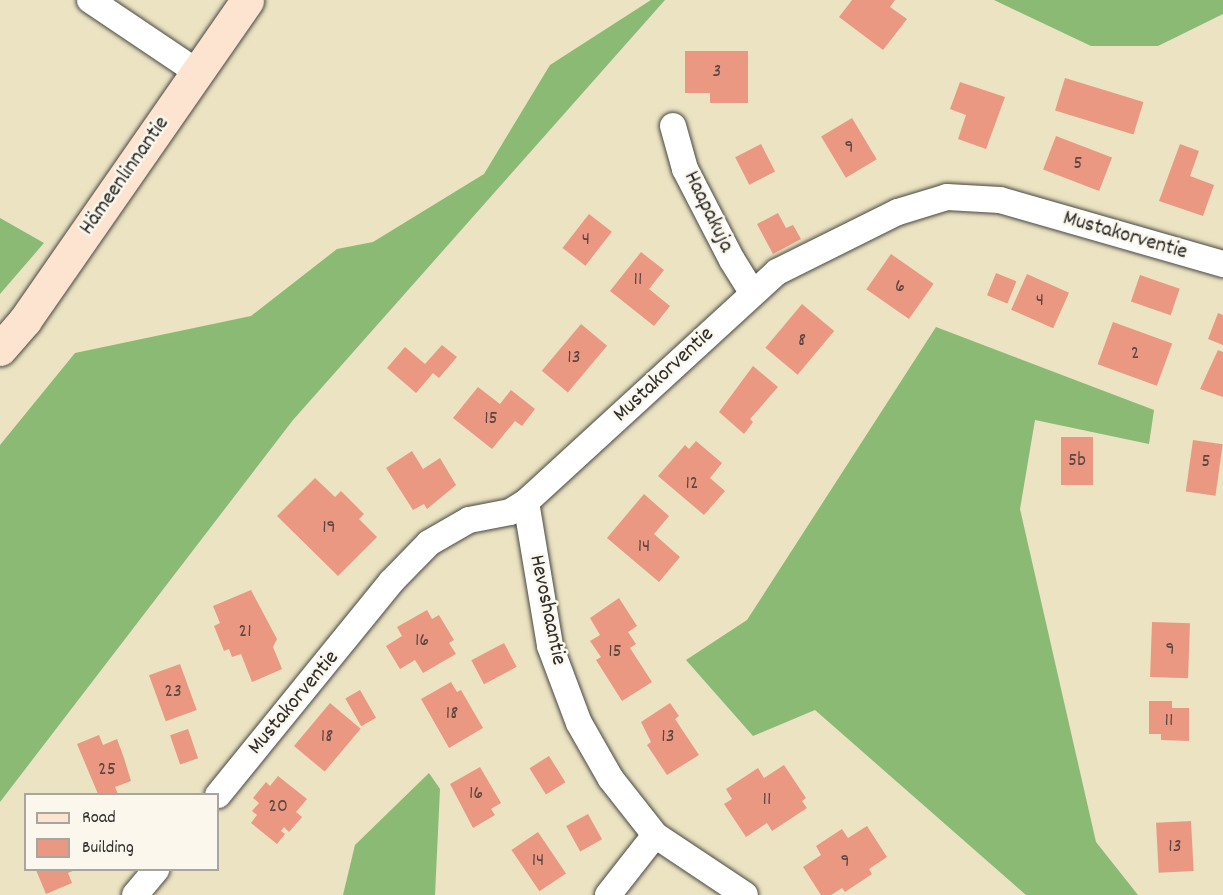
<!DOCTYPE html>
<meta charset="utf-8">
<style>
body{margin:0}
#map{position:relative;width:1223px;height:895px;overflow:hidden;background:#ebe3c2;font-family:Dekko,sans-serif}
div>[style]{position:absolute}
.forest>*{inset:0;background:#8aba74}
.building>*{inset:0;background:#eb9882;transform-origin:0 0}
.roads{filter:drop-shadow(0 0 2px #484742) drop-shadow(0 0 2px #484742)}
.street>*{height:26px;margin:-13px;padding:0 13px;transform-origin:13px;border-radius:13px;background:#fff}
.secondary>*{height:33px;margin:-16.5px;padding:0 16.5px;transform-origin:16.5px;border-radius:16.5px;background:#fde4d0}
span{translate:-50% -50%;white-space:nowrap;text-align:center;line-height:1.15;-webkit-text-stroke:5px #fbf7ec;paint-order:stroke}
.number-label{font-size:20px;color:#5b4641}
.number-label span{-webkit-text-stroke-width:0}
.street-label{font-size:22px;color:#2b2b2b}
.legend{position:absolute;left:24px;top:793px;width:195px;height:78px;box-sizing:border-box;background:#fbf7ec;border:2px solid #a8a59f;margin:0;padding:8px 10px;list-style:none;font-size:18px;color:#2b2b2b}
.legend li{display:flex;align-items:center;gap:12px;height:30px}
.legend b{width:30px;border:2px solid #a8a59f}
</style>
<div id="map">
<div class="forest">
<i style="clip-path:polygon(651px 0,665px 0,293px 420px,0 802px,0 445px,75px 353px,251px 316px,337px 249px,373px 242px,484px 174px,550px 65px)"></i>
<i style="clip-path:polygon(994px 0,1223px 0,1223px 14px,1158px 46px,1091px 46px)"></i>
<i style="clip-path:polygon(0 218px,44px 243px,0 294px)"></i>
<i style="clip-path:polygon(936px 327px,1154px 410px,1149px 444px,1035px 420px,1020px 509px,1096px 842px,1138px 895px,1026px 895px,815px 710px,753px 736px,686px 660px,747px 620px)"></i>
<i style="clip-path:polygon(429px 773px,440px 789px,435px 895px,343px 895px,355px 845px)"></i>
</div>
<div class="building">
<i style="clip-path:polygon(852px 0,895px 0,890px 7px,907px 19px,883px 50px,839px 17px)"></i>
<i style="clip-path:polygon(685px 51px,748px 51px,748px 103px,710px 103px,710px 93px,685px 93px)"></i>
<i style="left:1065px;top:78px;width:82px;height:34px;rotate:17deg"></i>
<i style="clip-path:polygon(960px 82px,1005px 97px,986px 149px,958px 139px,966px 115px,950px 109px)"></i>
<i style="left:852px;top:118px;width:48px;height:36px;rotate:59deg"></i>
<i style="left:1056px;top:136px;width:60px;height:36px;rotate:21deg"></i>
<i style="left:761px;top:144px;width:31px;height:29px;rotate:63deg"></i>
<i style="clip-path:polygon(1180px 144px,1199px 151px,1190px 176px,1214px 185px,1203px 216px,1159px 201px)"></i>
<i style="clip-path:polygon(778px 213px,786px 228px,793px 225px,801px 239px,773px 254px,757px 224px)"></i>
<i style="left:589px;top:214px;width:29px;height:43px;rotate:38deg"></i>
<i style="clip-path:polygon(641px 252px,664px 270px,649px 289px,670px 306px,654px 326px,610px 291px)"></i>
<i style="left:891px;top:254px;width:52px;height:43px;rotate:35deg"></i>
<i style="left:996px;top:273px;width:22px;height:24px;rotate:22deg"></i>
<i style="left:1027px;top:274px;width:46px;height:39px;rotate:24deg"></i>
<i style="left:1140px;top:275px;width:42px;height:28px;rotate:19deg"></i>
<i style="left:802px;top:304px;width:42px;height:57px;rotate:40deg"></i>
<i style="clip-path:polygon(1218px 313px,1223px 315px,1223px 345px,1208px 339px)"></i>
<i style="left:1113px;top:322px;width:63px;height:45px;rotate:20deg"></i>
<i style="left:581px;top:324px;width:34px;height:61px;rotate:40deg"></i>
<i style="clip-path:polygon(442px 345px,457px 357px,439px 378px,433px 373px,416px 393px,387px 368px,405px 347px,425px 364px)"></i>
<i style="clip-path:polygon(1218px 350px,1223px 352px,1223px 397px,1200px 389px)"></i>
<i style="clip-path:polygon(753px 366px,778px 387px,750px 419px,753px 422px,744px 434px,719px 412px)"></i>
<i style="clip-path:polygon(478px 387px,500px 404px,511px 390px,535px 409px,522px 426px,515px 421px,492px 449px,453px 418px)"></i>
<i style="left:1061px;top:437px;width:32px;height:48px"></i>
<i style="left:1193px;top:440px;width:30px;height:52px;rotate:8deg"></i>
<i style="clip-path:polygon(696px 441px,722px 463px,710px 478px,725px 491px,704px 515px,658px 476px,685px 445px,689px 449px)"></i>
<i style="clip-path:polygon(412px 451px,423px 469px,440px 458px,456px 485px,427px 509px,424px 504px,413px 510px,386px 468px)"></i>
<i style="clip-path:polygon(315px 478px,335px 497px,341px 491px,364px 514px,359px 519px,377px 537px,338px 576px,277px 516px)"></i>
<i style="clip-path:polygon(644px 494px,669px 516px,654px 534px,680px 557px,659px 582px,607px 538px)"></i>
<i style="clip-path:polygon(251px 590px,277px 639px,273px 647px,282px 669px,252px 682px,241px 654px,232px 657px,229px 649px,224px 651px,214px 626px,220px 623px,213px 606px)"></i>
<i style="clip-path:polygon(619px 598px,637px 626px,628px 632px,636px 644px,630px 648px,652px 682px,622px 701px,596px 660px,601px 657px,590px 641px,600px 635px,590px 618px)"></i>
<i style="clip-path:polygon(427px 610px,432px 619px,439px 615px,454px 640px,449px 643px,456px 654px,423px 673px,415px 660px,400px 669px,386px 646px,402px 636px,397px 627px)"></i>
<i style="left:1152px;top:622px;width:38px;height:55px;rotate:2deg"></i>
<i style="left:504px;top:643px;width:27px;height:37px;rotate:62deg"></i>
<i style="left:180px;top:664px;width:49px;height:33px;rotate:70deg"></i>
<i style="clip-path:polygon(451px 682px,457px 692px,461px 690px,483px 728px,449px 748px,421px 699px)"></i>
<i style="left:360px;top:690px;width:32px;height:17px;rotate:60deg"></i>
<i style="clip-path:polygon(1149px 701px,1172px 701px,1172px 708px,1189px 708px,1189px 741px,1161px 740px,1161px 734px,1149px 734px)"></i>
<i style="left:330px;top:703px;width:40px;height:56px;rotate:40deg"></i>
<i style="clip-path:polygon(670px 703px,679px 716px,675px 719px,699px 755px,667px 775px,647px 745px,651px 742px,641px 722px)"></i>
<i style="left:188px;top:729px;width:31px;height:19px;rotate:71deg"></i>
<i style="clip-path:polygon(99px 735px,103px 745px,117px 739px,124px 758px,131px 781px,115px 787px,118px 794px,98px 794px,77px 744px)"></i>
<i style="left:549px;top:756px;width:31px;height:23px;rotate:58deg"></i>
<i style="clip-path:polygon(784px 765px,806px 798px,802px 801px,807px 808px,772px 831px,767px 823px,746px 837px,724px 804px,732px 799px,726px 789px,758px 768px,764px 778px)"></i>
<i style="clip-path:polygon(480px 767px,501px 803px,491px 809px,495px 815px,473px 828px,450px 784px)"></i>
<i style="clip-path:polygon(278px 776px,307px 799px,296px 812px,302px 817px,289px 832px,284px 827px,281px 831px,285px 834px,277px 844px,251px 823px,257px 815px,252px 811px,259px 803px,253px 798px,266px 782px,270px 786px)"></i>
<i style="left:588px;top:814px;width:29px;height:25px;rotate:61deg"></i>
<i style="left:1191px;top:821px;width:50px;height:35px;rotate:87deg"></i>
<i style="clip-path:polygon(867px 826px,887px 857px,869px 869px,872px 874px,845px 892px,842px 888px,831px 895px,821px 895px,803px 867px,821px 855px,816px 846px,842px 829px,848px 838px)"></i>
<i style="left:538px;top:832px;width:50px;height:32px;rotate:56deg"></i>
<i style="clip-path:polygon(36px 870px,75px 870px,68px 873px,72px 883px,46px 894px)"></i>
</div>
<div class="roads">
<div class="street">
<i style="left:90px;top:0;width:129px;rotate:33.9deg"></i>
<i style="left:673px;top:126px;width:45px;rotate:74.4deg"></i>
<i style="left:685px;top:169px;width:102px;rotate:62.7deg"></i>
<i style="left:732px;top:260px;width:39px;rotate:58deg"></i>
<i style="left:526px;top:502px;width:146px;rotate:80.5deg"></i>
<i style="left:550px;top:646px;width:82px;rotate:69.4deg"></i>
<i style="left:579px;top:723px;width:64px;rotate:60.3deg"></i>
<i style="left:611px;top:779px;width:71px;rotate:51.8deg"></i>
<i style="left:655px;top:835px;width:108px;rotate:33.7deg"></i>
<i style="left:218px;top:795px;width:274px;rotate:-50.9deg"></i>
<i style="left:391px;top:582px;width:54px;rotate:-45.7deg"></i>
<i style="left:429px;top:543px;width:46px;rotate:-29.9deg"></i>
<i style="left:469px;top:520px;width:42px;rotate:-11deg"></i>
<i style="left:510px;top:512px;width:19px;rotate:-32deg"></i>
<i style="left:526px;top:502px;width:340px;rotate:-42.5deg"></i>
<i style="left:777px;top:272px;width:135px;rotate:-26.4deg"></i>
<i style="left:898px;top:212px;width:51px;rotate:-17deg"></i>
<i style="left:947px;top:197px;width:53px;rotate:3.2deg"></i>
<i style="left:1000px;top:200px;width:232px;rotate:16deg"></i>
<i style="left:135px;top:895px;width:33px;rotate:-50deg"></i>
<i style="left:608px;top:895px;width:76px;rotate:-51.9deg"></i>
</div>
<div class="secondary">
<i style="left:0;top:349px;width:38px;rotate:-49deg"></i>
<i style="left:25px;top:320px;width:389px;rotate:-55.2deg"></i>
</div>
</div>
<div class="number-label">
<span style="left:717px;top:72px">3</span>
<span style="left:849px;top:148px">9</span>
<span style="left:1078px;top:164px">5</span>
<span style="left:586px;top:240px">4</span>
<span style="left:638px;top:280px">11</span>
<span style="left:900px;top:287px">6</span>
<span style="left:1040px;top:301px">4</span>
<span style="left:802px;top:341px">8</span>
<span style="left:1135px;top:354px">2</span>
<span style="left:574px;top:358px">13</span>
<span style="left:491px;top:419px">15</span>
<span style="left:1077px;top:461px">5b</span>
<span style="left:1206px;top:462px">5</span>
<span style="left:692px;top:484px">12</span>
<span style="left:329px;top:528px">19</span>
<span style="left:644px;top:547px">14</span>
<span style="left:245px;top:632px">21</span>
<span style="left:422px;top:641px">16</span>
<span style="left:1170px;top:650px">9</span>
<span style="left:615px;top:652px">15</span>
<span style="left:173px;top:692px">23</span>
<span style="left:452px;top:714px">18</span>
<span style="left:1169px;top:721px">11</span>
<span style="left:327px;top:737px">18</span>
<span style="left:668px;top:737px">13</span>
<span style="left:107px;top:770px">25</span>
<span style="left:476px;top:794px">16</span>
<span style="left:767px;top:800px">11</span>
<span style="left:278px;top:807px">20</span>
<span style="left:1175px;top:847px">13</span>
<span style="left:538px;top:861px">14</span>
<span style="left:845px;top:862px">9</span>
</div>
<div class="street-label">
<span style="left:125px;top:176px;rotate:-55deg">Hämeenlinnantie</span>
<span style="left:708px;top:212px;rotate:64deg">Haapakuja</span>
<span style="left:1125px;top:236px;rotate:16deg">Mustakorventie</span>
<span style="left:664px;top:375px;rotate:-43deg">Mustakorventie</span>
<span style="left:547px;top:610px;rotate:78deg">Hevoshaantie</span>
<span style="left:294px;top:703px;rotate:-50deg">Mustakorventie</span>
</div>
<ul class="legend">
<li><b style="height:8px;background:#fde4d0"></b>Road</li>
<li><b style="height:16px;background:#eb9882"></b>Building</li>
</ul>
</div>
